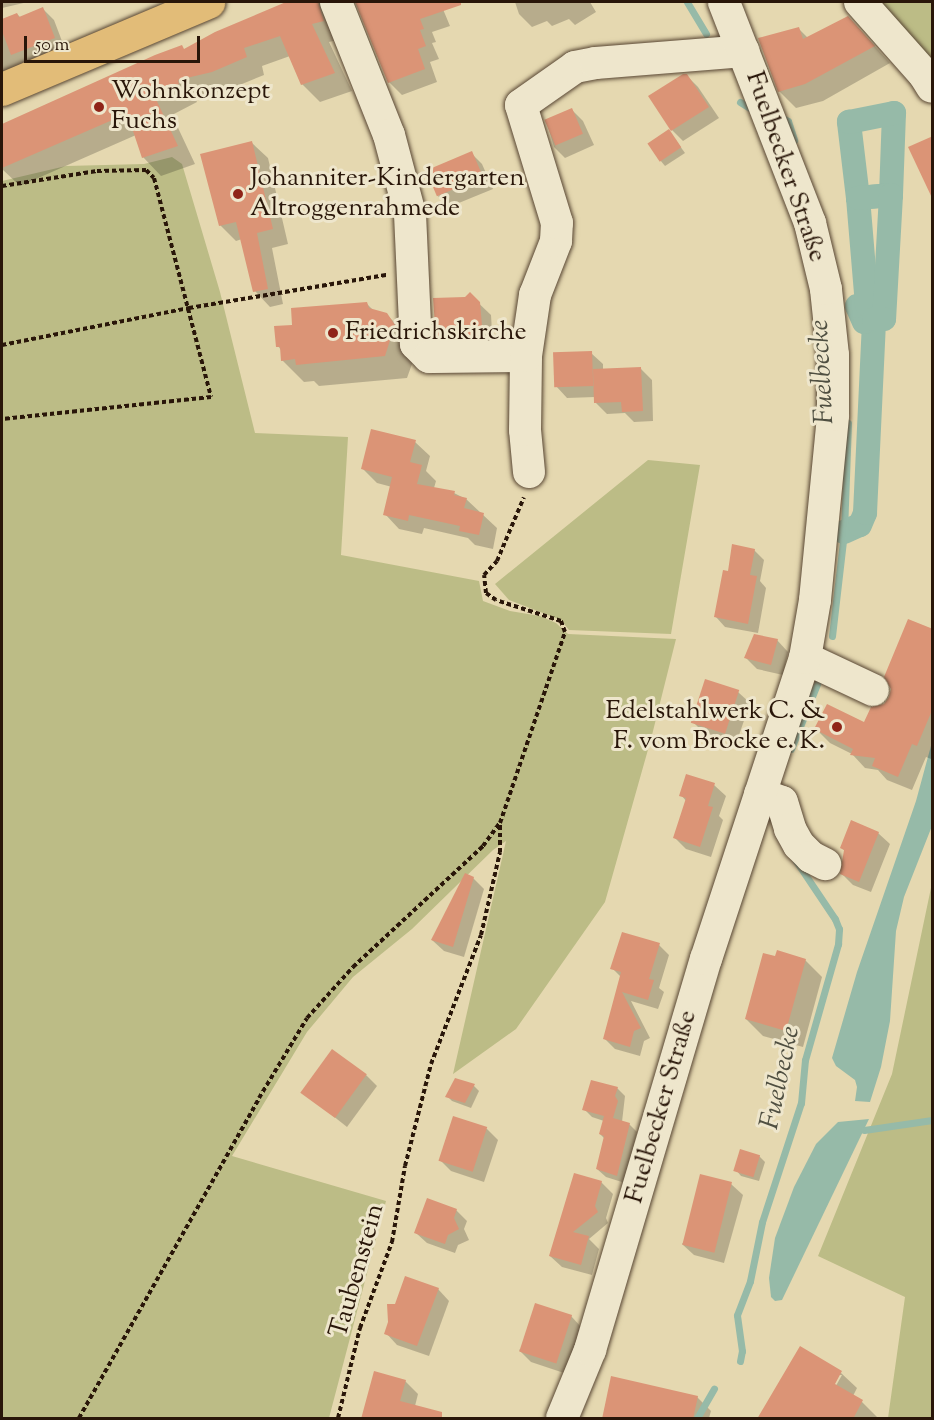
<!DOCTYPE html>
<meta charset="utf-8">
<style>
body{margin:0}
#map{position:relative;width:934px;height:1420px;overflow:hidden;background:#e5d8b0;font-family:"Sorts Mill Goudy",serif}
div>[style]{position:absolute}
.green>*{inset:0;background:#bcbc86}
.water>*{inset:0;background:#96baa8}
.shadow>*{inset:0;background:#0003}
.stream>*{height:7px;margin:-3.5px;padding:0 3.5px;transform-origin:3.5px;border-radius:3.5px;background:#96baa8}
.canal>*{height:24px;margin:-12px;padding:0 12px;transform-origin:12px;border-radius:12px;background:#96baa8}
.building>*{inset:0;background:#db9476;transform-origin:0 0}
.path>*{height:4px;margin-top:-2px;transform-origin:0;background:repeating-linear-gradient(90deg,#291609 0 4.5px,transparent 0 7.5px)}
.roads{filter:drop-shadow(0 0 2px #584633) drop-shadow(0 0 2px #584633)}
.minor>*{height:32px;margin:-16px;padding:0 16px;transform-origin:16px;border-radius:16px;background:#eee6cc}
.major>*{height:33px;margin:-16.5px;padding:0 16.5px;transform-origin:16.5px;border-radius:16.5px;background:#e2bc78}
.dots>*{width:16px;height:16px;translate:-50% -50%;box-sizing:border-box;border:3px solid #eee6cc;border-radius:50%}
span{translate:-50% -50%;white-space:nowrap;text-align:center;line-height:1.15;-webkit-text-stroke:6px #eee6cc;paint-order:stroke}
.poi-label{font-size:26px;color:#291609}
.left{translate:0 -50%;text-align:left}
.right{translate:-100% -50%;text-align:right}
.street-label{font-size:26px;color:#291609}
.water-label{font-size:27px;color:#4f4f41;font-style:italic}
.frame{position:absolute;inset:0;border:3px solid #291609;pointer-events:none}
.scale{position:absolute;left:24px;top:36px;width:176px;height:27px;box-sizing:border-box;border:3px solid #291609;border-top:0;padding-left:8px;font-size:18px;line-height:21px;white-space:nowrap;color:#291609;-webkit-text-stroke:4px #eee6cc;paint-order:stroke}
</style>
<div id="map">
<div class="green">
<i style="clip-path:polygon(872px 2px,932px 2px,932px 72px)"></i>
<i style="clip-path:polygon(172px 157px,182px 164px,220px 292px,255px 433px,348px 437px,341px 555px,479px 581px,483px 601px,510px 611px,540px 616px,556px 623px,568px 634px,676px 639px,651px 739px,605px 902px,516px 1029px,453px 1074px,506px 841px,493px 850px,412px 929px,353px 977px,307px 1032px,232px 1156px,386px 1201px,329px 1418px,2px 1418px,2px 181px,66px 166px,144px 164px)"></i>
<i style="clip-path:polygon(648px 460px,700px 465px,671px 634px,569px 630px,561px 620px,509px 600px,495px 584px)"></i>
<i style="clip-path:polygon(932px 883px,932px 1418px,888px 1418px,905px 1297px,818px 1256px,892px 1074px)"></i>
</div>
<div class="water">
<i style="clip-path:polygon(932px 742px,932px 826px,904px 897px,896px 931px,890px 1021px,881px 1067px,870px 1102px,855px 1101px,857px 1087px,855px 1080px,836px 1066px,832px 1058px,857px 972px,916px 801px)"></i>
<i style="clip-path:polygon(869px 1119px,782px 1300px,775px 1301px,771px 1297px,769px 1278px,775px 1238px,794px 1187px,816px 1144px,838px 1122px)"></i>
</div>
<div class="shadow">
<i style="clip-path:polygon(2px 2px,28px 2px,2px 8px)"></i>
<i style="clip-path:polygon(290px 2px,324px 2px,341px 39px,329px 42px,352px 91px,320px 102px,302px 84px,290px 56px,262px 66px,264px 75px,230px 89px,195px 98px,197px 102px,172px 115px,195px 164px,161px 176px,143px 157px,136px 135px,20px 186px,2px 169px,2px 126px,156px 56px,185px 50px)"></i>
<i style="clip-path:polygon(357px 2px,440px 2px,450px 26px,432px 32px,436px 42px,432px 43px,439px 59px,430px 62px,437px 82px,402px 95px,389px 82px)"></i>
<i style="clip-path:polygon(515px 2px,590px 2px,596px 12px,575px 25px,569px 19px,552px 26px,547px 21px,532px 27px,519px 14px)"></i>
<i style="clip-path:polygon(43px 9px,54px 20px,65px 49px,2px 74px,2px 20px,17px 14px,21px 18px)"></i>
<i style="clip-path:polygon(848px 17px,890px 63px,823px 101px,796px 108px,779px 91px,799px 29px,808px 38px)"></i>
<i style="clip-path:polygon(687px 76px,698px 87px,719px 118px,683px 141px,672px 130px)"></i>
<i style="clip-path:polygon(572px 110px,583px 121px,594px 145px,565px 158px,554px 147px,546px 120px)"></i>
<i style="clip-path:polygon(669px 131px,685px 153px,665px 166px,660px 160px)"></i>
<i style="clip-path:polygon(252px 143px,268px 158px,288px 244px,272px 248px,283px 304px,270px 307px,255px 291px,242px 239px,236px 241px,220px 225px)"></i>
<i style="clip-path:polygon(471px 153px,482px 164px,493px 189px,449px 207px,438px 196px)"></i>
<i style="clip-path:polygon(470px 295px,491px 315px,493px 349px,449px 350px,438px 338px)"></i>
<i style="clip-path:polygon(366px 303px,374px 311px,386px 314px,409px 337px,417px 350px,407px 378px,319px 386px,314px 381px,304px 382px,282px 360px,281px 350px,278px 346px,294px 326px)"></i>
<i style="clip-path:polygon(591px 353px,603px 364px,603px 370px,641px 369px,652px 380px,653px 421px,634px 422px,625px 413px,607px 414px,595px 402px,595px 397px,567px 398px,556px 386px)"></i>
<i style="clip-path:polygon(415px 442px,430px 456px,426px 471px,436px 481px,434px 488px,454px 493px,466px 499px,497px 528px,493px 549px,475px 545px,468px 538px,424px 528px,422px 534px,399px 529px,385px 514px,392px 487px,377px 483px,363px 469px)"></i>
<i style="clip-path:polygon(754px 550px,764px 560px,760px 581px,766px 588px,758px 633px,725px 627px,716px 617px,729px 573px)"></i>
<i style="clip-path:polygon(932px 631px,932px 755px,931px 759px,926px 757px,912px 790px,887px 780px,878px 770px,865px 768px,852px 754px,830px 743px,816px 729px,865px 724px,885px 706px)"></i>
<i style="clip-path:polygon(777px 640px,788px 652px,783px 675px,757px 669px,746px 658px)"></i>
<i style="clip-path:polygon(738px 692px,750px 703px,736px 744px,703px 732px,692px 721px)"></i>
<i style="clip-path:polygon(714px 785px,726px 796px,719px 816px,723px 820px,711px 857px,686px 849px,675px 838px,687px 802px,681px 795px)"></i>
<i style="clip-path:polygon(878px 833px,890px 844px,871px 892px,853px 885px,841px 873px,845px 851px,842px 848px)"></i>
<i style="clip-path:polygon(473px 878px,484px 889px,464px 957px,444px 951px,432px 940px)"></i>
<i style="clip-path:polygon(659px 945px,669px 955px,659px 988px,664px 992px,658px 1009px,631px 1001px,650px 1038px,644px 1041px,640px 1056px,615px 1049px,604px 1038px,621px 977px,612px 968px)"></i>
<i style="clip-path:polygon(805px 960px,822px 977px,803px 1047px,763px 1036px,746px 1019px)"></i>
<i style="clip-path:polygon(366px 1075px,377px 1086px,347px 1127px,303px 1092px)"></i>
<i style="clip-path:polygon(455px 1080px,474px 1086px,479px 1091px,471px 1108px,452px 1101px,447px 1096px)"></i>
<i style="clip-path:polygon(617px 1088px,625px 1096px,622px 1122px,629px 1124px,637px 1132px,625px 1183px,606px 1177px,597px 1169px,605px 1139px,600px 1134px,604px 1121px,592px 1117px,584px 1109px)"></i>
<i style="clip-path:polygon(454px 1118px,487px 1129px,498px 1140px,484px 1182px,451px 1171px,440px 1160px)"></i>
<i style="clip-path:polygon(759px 1156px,765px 1162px,759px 1181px,741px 1176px,736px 1170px)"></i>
<i style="clip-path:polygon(601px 1182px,613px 1194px,606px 1218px,608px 1223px,589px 1239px,599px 1249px,592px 1275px,562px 1267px,550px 1256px)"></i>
<i style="clip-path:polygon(731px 1184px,743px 1195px,724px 1263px,694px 1255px,682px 1244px)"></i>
<i style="clip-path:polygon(456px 1210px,467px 1221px,464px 1229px,469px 1240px,458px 1245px,455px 1253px,427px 1243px,416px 1233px)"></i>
<i style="clip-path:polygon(438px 1289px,449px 1301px,429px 1356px,397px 1345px,386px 1333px,396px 1305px)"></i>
<i style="clip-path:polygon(571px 1316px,582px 1328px,564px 1373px,531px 1362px,519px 1350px)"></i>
<i style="clip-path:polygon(evenodd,800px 1348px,841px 1373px,857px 1388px,853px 1396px,862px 1402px,878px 1418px,759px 1418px,800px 1348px,838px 1375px,842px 1375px,833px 1391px,830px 1389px,838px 1375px)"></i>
<i style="clip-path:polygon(405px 1381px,418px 1394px,415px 1406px,362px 1418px)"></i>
<i style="clip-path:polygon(697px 1397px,711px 1411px,709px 1418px,603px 1418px)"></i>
</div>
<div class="stream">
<i style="left:687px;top:2px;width:37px;rotate:59deg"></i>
<i style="left:740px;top:102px;width:19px;rotate:32deg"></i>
<i style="left:781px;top:117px;width:8px;rotate:30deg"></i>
<i style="left:788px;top:121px;width:20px;rotate:72deg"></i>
<i style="left:832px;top:636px;width:105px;rotate:-83.4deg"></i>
<i style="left:844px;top:532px;width:109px;rotate:-87.9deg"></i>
<i style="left:791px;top:749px;width:75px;rotate:-68.2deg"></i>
<i style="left:864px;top:1130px;width:69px;rotate:-8.4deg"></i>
<i style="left:740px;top:1361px;width:10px;rotate:-79deg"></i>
<i style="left:742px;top:1351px;width:36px;rotate:-98deg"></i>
<i style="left:737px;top:1315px;width:36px;rotate:-69deg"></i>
<i style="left:750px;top:1281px;width:60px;rotate:-78.5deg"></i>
<i style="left:762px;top:1222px;width:125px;rotate:-71.9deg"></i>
<i style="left:801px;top:1103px;width:43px;rotate:-84.7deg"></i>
<i style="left:805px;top:1060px;width:121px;rotate:-74.1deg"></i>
<i style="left:838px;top:944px;width:15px;rotate:-86deg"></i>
<i style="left:839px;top:929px;width:11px;rotate:-112deg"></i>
<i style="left:835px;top:919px;width:70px;rotate:-123.9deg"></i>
<i style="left:697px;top:1418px;width:34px;rotate:-60deg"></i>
</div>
<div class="canal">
<i style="left:894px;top:113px;width:82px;rotate:92.1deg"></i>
<i style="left:891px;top:195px;width:33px;rotate:175deg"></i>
<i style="left:858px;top:198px;width:77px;rotate:-96.8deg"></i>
<i style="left:849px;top:122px;width:46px;rotate:-11.3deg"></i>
<i style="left:844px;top:532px;width:17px;rotate:-24deg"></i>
<i style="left:860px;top:525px;width:13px;rotate:-67deg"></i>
<i style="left:865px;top:513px;width:194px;rotate:-87.3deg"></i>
<i style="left:874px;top:319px;width:10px;rotate:163deg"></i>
<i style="left:864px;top:322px;width:17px;rotate:-114deg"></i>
<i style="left:857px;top:306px;width:10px;rotate:-6deg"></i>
<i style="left:867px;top:305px;width:107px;rotate:-94.8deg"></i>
<i style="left:858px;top:198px;width:33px;rotate:-5deg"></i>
<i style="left:891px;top:195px;width:124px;rotate:93.2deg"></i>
<i style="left:884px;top:319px;width:10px;rotate:180deg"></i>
</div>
<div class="building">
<i style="clip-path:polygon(286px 2px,318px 2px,324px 21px,312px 24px,335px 73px,301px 85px,280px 36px,244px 48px,247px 57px,212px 72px,178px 80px,179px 84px,155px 97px,178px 146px,142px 158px,132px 128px,117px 118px,2px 168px,2px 124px,155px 55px,182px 45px,184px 49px,215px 32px)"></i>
<i style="clip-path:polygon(355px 2px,461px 2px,461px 5px,420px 19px,424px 29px,420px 30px,426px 46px,418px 49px,425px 69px,388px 83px)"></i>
<i style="clip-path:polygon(43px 7px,55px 38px,11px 55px,2px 31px,2px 19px,17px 13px,19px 17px)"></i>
<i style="clip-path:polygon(848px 16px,875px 46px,805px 84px,778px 92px,758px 38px,799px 27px,803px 39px)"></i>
<i style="clip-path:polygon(683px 74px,687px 74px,709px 107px,671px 131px,648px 96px)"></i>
<i style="left:572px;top:108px;width:28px;height:30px;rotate:67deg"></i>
<i style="left:669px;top:129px;width:22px;height:26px;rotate:56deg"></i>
<i style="clip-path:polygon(933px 136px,933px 200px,908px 147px)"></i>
<i style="clip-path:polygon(252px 141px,273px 229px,257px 233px,268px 289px,253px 292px,236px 222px,219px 226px,200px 154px)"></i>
<i style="left:472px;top:151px;width:28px;height:50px;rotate:67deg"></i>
<i style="clip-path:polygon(470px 292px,480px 302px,483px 338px,436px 339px,433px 298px,465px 297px)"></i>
<i style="clip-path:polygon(367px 302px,369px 308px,387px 313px,395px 325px,385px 356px,296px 365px,295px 359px,281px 361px,280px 347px,276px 347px,274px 326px,292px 325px,291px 308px)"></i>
<i style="left:592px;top:351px;width:35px;height:39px;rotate:88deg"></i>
<i style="clip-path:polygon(641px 367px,643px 411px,622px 412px,621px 402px,594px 403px,593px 369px)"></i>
<i style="clip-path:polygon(371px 429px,416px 440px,410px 462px,422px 465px,417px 484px,455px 491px,454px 495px,467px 498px,464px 508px,484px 513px,479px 535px,459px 531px,460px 526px,409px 515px,408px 521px,383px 515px,392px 477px,361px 469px)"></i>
<i style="clip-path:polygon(732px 544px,755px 549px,750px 575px,757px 576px,748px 624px,714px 617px,723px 570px,728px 571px)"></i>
<i style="clip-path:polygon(908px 619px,933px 629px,933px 708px,917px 746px,912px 744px,898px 777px,872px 766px,875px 758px,850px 755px,853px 749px,814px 729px,827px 704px,864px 722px,871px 707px,884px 704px,889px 697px,891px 689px,884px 677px)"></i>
<i style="clip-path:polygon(754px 634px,778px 639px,771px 665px,744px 658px)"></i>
<i style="left:705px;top:679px;width:36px;height:46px;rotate:18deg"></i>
<i style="clip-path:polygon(686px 774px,715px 783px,708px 806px,713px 807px,700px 847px,673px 838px,686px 798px,679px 796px)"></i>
<i style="clip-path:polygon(851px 820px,879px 832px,859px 882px,840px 874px,844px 850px,840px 848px)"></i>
<i style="clip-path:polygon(465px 873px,474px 877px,453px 947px,431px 940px)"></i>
<i style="clip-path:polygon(622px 932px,660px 943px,649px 979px,654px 980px,648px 1000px,622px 992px,641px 1028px,634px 1031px,630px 1047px,603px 1039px,621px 972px,610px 969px)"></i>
<i style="clip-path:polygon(777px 950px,806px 959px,786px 1031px,745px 1019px,763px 953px,775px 956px)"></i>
<i style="left:332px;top:1049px;width:43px;height:54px;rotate:36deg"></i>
<i style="clip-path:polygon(455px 1078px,475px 1084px,465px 1103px,445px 1097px)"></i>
<i style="clip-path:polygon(591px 1080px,618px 1087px,615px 1096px,618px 1101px,613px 1118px,630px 1123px,617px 1176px,596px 1169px,604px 1136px,599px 1134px,604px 1116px,582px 1110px)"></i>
<i style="left:453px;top:1116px;width:36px;height:47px;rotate:18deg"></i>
<i style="left:740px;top:1149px;width:21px;height:23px;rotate:17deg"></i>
<i style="clip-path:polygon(574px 1173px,602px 1181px,595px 1206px,598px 1212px,573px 1232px,589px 1236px,581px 1265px,549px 1256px)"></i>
<i style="left:700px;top:1174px;width:33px;height:73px;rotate:14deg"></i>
<i style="clip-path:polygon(427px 1198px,457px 1209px,454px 1218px,459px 1229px,448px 1235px,445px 1244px,414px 1233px)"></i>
<i style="clip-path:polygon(405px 1276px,439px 1288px,417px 1346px,384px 1334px,388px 1322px,387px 1304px,395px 1304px)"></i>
<i style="left:535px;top:1303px;width:39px;height:51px;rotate:18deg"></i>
<i style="clip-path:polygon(800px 1346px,842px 1371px,835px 1384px,863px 1400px,853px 1419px,757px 1419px)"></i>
<i style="clip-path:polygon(374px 1371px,406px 1380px,400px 1401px,442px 1412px,442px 1419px,361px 1419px)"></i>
<i style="clip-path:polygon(611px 1376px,698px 1396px,693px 1419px,602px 1419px)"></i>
</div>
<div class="path">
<i style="left:2px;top:186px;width:96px;rotate:-9deg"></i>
<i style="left:97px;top:171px;width:49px;rotate:-1.2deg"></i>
<i style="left:146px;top:170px;width:11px;rotate:45deg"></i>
<i style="left:154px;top:178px;width:226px;rotate:75.4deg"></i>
<i style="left:211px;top:397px;width:210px;rotate:174deg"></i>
<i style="left:2px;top:345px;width:191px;rotate:-11.2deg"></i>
<i style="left:189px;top:308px;width:201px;rotate:-9.5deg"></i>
<i style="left:79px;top:1418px;width:367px;rotate:-60.6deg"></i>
<i style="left:259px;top:1098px;width:93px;rotate:-59deg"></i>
<i style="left:307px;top:1018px;width:69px;rotate:-48deg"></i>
<i style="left:353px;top:967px;width:178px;rotate:-42.9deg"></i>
<i style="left:483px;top:846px;width:29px;rotate:-54deg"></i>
<i style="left:500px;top:823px;width:202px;rotate:-71.2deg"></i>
<i style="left:565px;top:632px;width:12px;rotate:-110deg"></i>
<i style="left:561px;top:621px;width:68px;rotate:-162.1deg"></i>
<i style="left:496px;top:600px;width:12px;rotate:-145deg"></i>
<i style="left:486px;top:593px;width:18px;rotate:-96deg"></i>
<i style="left:484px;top:575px;width:19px;rotate:-47deg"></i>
<i style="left:497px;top:561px;width:69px;rotate:-67.1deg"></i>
<i style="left:338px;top:1418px;width:93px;rotate:-76.3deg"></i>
<i style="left:360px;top:1328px;width:92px;rotate:-69.6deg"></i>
<i style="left:392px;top:1242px;width:77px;rotate:-80.3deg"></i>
<i style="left:405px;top:1166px;width:105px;rotate:-75.7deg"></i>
<i style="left:431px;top:1064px;width:138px;rotate:-68.8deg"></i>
<i style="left:481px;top:935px;width:85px;rotate:-77.1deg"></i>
<i style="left:500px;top:852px;width:29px;rotate:-90deg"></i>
</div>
<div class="roads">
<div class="minor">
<i style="left:336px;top:2px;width:143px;rotate:68.3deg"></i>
<i style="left:389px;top:135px;width:82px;rotate:75.1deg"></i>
<i style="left:410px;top:214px;width:130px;rotate:87.4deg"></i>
<i style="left:416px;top:344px;width:18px;rotate:45deg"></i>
<i style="left:429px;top:357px;width:97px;rotate:-0.6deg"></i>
<i style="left:860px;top:2px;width:96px;rotate:48.4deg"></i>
<i style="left:924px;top:74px;width:15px;rotate:58deg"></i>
<i style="left:529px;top:472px;width:42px;rotate:-95.4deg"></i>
<i style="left:525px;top:430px;width:74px;rotate:-89.2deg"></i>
<i style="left:526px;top:356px;width:62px;rotate:-81.6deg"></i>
<i style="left:535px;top:295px;width:58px;rotate:-68.7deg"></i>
<i style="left:556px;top:241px;width:18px;rotate:-87deg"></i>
<i style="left:557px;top:223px;width:123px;rotate:-107deg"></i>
<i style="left:521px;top:105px;width:66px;rotate:-35.1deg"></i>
<i style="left:575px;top:67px;width:21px;rotate:-11deg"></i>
<i style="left:596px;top:63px;width:148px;rotate:-4.6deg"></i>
<i style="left:805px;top:658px;width:75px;rotate:25.2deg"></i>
<i style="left:760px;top:794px;width:23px;rotate:20deg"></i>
<i style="left:782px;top:802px;width:28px;rotate:73deg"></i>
<i style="left:790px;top:829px;width:18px;rotate:61deg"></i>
<i style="left:799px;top:845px;width:17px;rotate:45deg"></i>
<i style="left:811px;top:857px;width:16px;rotate:27deg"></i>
<i style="left:562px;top:1418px;width:74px;rotate:-67.6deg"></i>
<i style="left:590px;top:1350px;width:408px;rotate:-73.5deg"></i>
<i style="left:706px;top:959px;width:317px;rotate:-71.8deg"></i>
<i style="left:805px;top:658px;width:59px;rotate:-80.2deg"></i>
<i style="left:815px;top:600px;width:186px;rotate:-84.4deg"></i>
<i style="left:833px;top:415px;width:60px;rotate:-90deg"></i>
<i style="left:833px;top:355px;width:66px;rotate:-96.1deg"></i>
<i style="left:826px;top:289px;width:68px;rotate:-103.6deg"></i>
<i style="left:810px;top:223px;width:237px;rotate:-111.3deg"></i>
</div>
<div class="major">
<i style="left:2px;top:89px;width:224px;rotate:-22.9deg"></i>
</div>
</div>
<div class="dots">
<i style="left:99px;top:107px;background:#8f2418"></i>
<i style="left:238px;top:194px;background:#8f2418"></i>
<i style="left:333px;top:333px;background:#8f2418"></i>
<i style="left:837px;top:727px;background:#8f2418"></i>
</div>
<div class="poi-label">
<span class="left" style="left:111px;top:107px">Wohnkonzept<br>Fuchs</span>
<span class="left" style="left:250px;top:194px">Johanniter-Kindergarten<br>Altroggenrahmede</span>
<span class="left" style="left:345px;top:333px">Friedrichskirche</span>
<span class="right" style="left:825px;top:727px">Edelstahlwerk C. &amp;<br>F. vom Brocke e. K.</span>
</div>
<div class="street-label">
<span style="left:785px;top:167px;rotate:71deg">Fuelbecker Straße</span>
<span style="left:662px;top:1107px;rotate:-74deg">Fuelbecker Straße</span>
<span style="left:358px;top:1271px;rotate:-74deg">Taubenstein</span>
</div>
<div class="water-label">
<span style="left:823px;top:372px;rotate:-93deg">Fuelbecke</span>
<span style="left:781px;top:1078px;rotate:-78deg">Fuelbecke</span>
</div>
<div class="frame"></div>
<div class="scale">50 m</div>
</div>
